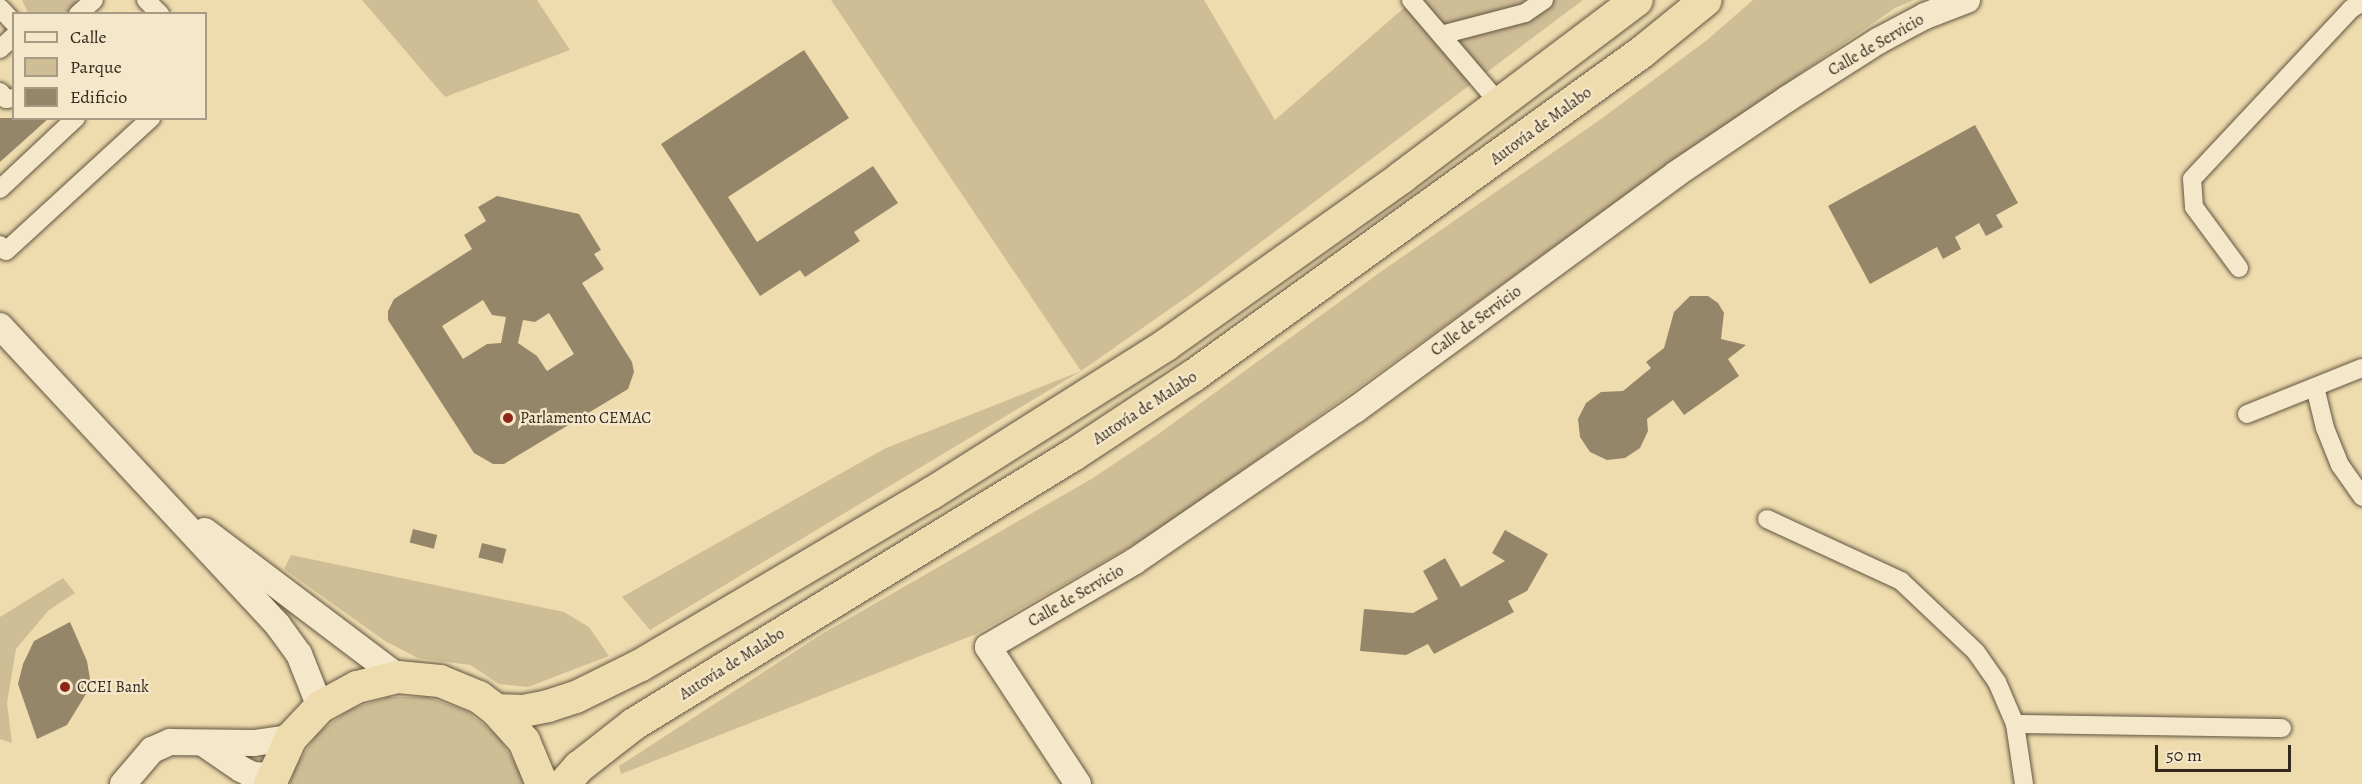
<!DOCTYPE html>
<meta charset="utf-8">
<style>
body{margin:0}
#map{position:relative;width:2362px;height:784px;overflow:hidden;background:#efdcae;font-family:Alegreya,serif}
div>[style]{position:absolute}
.green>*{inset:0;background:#cfbd96}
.building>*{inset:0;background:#958669;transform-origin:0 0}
.roads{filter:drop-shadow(0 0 2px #625542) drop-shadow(0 0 2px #625542)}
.street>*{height:18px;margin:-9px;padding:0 9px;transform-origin:9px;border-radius:9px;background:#f5e8ca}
.secondary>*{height:26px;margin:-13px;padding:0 13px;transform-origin:13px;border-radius:13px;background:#f5e8ca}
.highway>*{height:32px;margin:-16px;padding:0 16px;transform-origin:16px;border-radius:16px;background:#efdcae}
.dots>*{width:16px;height:16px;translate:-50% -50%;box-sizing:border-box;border:3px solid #f5e8ca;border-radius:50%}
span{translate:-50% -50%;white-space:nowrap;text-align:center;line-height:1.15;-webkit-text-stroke:4.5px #f5e8ca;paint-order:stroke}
.street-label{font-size:16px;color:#33281e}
.poi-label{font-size:16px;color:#33281e}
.left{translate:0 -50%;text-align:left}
.legend{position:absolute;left:12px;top:12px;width:195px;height:108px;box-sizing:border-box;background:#f5e8ca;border:2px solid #a79b85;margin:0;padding:8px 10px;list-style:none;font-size:18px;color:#33281e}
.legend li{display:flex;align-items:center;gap:12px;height:30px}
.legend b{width:30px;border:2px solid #a79b85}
.scale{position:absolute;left:2155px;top:745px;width:136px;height:27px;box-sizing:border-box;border:3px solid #33281e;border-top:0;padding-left:8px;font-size:18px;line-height:21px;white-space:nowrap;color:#33281e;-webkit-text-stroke:4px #f5e8ca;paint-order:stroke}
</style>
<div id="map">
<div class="green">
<i style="clip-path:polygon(22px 0,75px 0,79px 4px,68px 14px,28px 13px)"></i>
<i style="clip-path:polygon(362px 0,537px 0,570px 50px,445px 97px)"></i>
<i style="clip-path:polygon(831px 0,1204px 0,1275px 120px,1413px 0,1583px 0,1197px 290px,1081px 371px,650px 630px,622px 597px,886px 448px,1081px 371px)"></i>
<i style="clip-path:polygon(1753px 0,1914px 0,1895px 8px,1681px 156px,1158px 531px,976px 634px,621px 774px,619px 766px,822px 634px,1093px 478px,1157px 435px,1379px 273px,1601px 119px,1707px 40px)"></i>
<i style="clip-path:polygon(291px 555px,564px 612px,589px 627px,609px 656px,528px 687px,499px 684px,470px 665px,418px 658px,385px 641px,284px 569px)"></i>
<i style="clip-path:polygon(63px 578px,75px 593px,49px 610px,16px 649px,7px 703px,12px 743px,0 739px,0 617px)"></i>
<i style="clip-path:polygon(388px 697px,428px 697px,466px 711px,498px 736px,519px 770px,523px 784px,290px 784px,295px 768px,317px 734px,349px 710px)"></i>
</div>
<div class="building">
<i style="clip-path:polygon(804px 50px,849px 118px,728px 197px,757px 242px,873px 166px,898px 203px,854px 232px,860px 241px,805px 277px,800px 270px,760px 296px,661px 144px)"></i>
<i style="clip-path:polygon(0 118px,49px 118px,0 162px)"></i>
<i style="clip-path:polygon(1975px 125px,2018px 203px,1996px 215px,2003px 227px,1986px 236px,1979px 223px,1955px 237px,1961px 249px,1943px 259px,1937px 247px,1870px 284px,1828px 206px)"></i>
<i style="clip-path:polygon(evenodd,497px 196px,579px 214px,601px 250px,594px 254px,604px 269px,582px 283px,632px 362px,634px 372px,628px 389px,504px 464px,493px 464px,474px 453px,388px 320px,388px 311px,394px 299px,472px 249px,464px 235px,486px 221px,478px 207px,497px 196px,483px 300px,492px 315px,506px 317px,501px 343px,487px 344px,463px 359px,442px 326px,483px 300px,497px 196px,549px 313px,574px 354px,547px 371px,537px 356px,518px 343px,523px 320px,535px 322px,549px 313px)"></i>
<i style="clip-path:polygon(1690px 296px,1708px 296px,1718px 303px,1724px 313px,1721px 339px,1746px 345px,1728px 359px,1739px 376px,1684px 415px,1673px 400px,1647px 419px,1648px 431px,1640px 448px,1625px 458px,1607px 460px,1590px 452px,1580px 437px,1578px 419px,1586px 403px,1601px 392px,1623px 391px,1651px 368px,1646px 362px,1664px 348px,1674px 312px)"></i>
<i style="left:413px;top:529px;width:25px;height:14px;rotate:14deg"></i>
<i style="clip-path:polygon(1505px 530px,1548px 554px,1527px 591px,1508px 601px,1514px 612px,1434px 654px,1428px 644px,1406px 655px,1360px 651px,1364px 609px,1413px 613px,1438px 599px,1423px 571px,1445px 558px,1461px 587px,1505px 561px,1492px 553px)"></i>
<i style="left:482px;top:543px;width:25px;height:15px;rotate:14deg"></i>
<i style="clip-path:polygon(70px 622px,87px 661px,90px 679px,86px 694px,67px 725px,37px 739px,18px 684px,23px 664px,34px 641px)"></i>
</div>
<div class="roads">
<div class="street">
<i style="left:146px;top:0;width:20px;rotate:45deg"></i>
<i style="left:1411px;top:0;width:135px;rotate:49.5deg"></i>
<i style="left:0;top:8px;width:21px;rotate:47deg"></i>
<i style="left:78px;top:14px;width:21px;rotate:-41deg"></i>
<i style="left:1441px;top:35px;width:87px;rotate:-14.7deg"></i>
<i style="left:1525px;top:13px;width:23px;rotate:-34deg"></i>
<i style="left:0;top:49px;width:19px;rotate:-43deg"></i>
<i style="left:0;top:92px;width:9px;rotate:49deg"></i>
<i style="left:6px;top:99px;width:8px;rotate:-7deg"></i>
<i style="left:0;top:189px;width:104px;rotate:-43.1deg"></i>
<i style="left:0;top:245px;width:8px;rotate:45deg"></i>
<i style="left:6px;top:251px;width:197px;rotate:-42.5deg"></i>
<i style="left:2239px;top:268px;width:76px;rotate:-126.4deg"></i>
<i style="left:2194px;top:207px;width:28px;rotate:-94deg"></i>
<i style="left:2192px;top:179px;width:233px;rotate:-46.9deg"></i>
<i style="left:2351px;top:9px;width:13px;rotate:-32deg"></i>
<i style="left:2315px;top:387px;width:42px;rotate:76.3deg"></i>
<i style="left:2325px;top:428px;width:40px;rotate:68deg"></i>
<i style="left:2340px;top:465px;width:39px;rotate:55deg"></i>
<i style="left:2247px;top:414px;width:124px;rotate:-21.8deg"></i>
<i style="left:1767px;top:519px;width:148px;rotate:24.8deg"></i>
<i style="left:1901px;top:581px;width:103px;rotate:43.4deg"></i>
<i style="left:1976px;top:652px;width:37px;rotate:55deg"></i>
<i style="left:1997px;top:682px;width:46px;rotate:66.8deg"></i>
<i style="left:2015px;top:724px;width:61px;rotate:81.5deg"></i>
<i style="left:2015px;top:724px;width:267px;rotate:0.9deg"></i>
</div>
<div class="secondary">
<i style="left:0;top:326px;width:407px;rotate:47.1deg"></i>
<i style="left:277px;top:624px;width:37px;rotate:54deg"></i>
<i style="left:299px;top:654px;width:57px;rotate:68.4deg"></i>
<i style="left:205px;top:531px;width:242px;rotate:37.1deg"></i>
<i style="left:203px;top:743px;width:46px;rotate:34.4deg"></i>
<i style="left:241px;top:769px;width:13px;rotate:27deg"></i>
<i style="left:253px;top:775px;width:19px;rotate:3deg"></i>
<i style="left:123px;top:784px;width:45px;rotate:-49.5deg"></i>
<i style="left:152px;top:750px;width:20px;rotate:-24deg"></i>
<i style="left:170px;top:742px;width:84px;rotate:0.7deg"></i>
<i style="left:254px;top:743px;width:37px;rotate:-8deg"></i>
<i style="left:1078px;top:784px;width:164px;rotate:-123.3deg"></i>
<i style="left:988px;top:647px;width:170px;rotate:-30.3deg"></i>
<i style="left:1135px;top:561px;width:267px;rotate:-34.5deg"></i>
<i style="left:1355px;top:410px;width:398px;rotate:-36.3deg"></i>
<i style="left:1676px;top:174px;width:134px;rotate:-34deg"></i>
<i style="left:1787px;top:99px;width:108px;rotate:-32.5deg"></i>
<i style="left:1878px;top:41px;width:53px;rotate:-28deg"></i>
<i style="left:1925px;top:16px;width:45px;rotate:-20.9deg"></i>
</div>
<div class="highway">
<i style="left:496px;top:710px;width:27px;rotate:2deg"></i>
<i style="left:523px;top:711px;width:25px;rotate:-11deg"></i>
<i style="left:548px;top:706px;width:29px;rotate:-18deg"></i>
<i style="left:576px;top:697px;width:72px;rotate:-26.2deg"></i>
<i style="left:641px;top:665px;width:338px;rotate:-30.6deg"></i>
<i style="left:932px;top:493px;width:277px;rotate:-32.3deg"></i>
<i style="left:1166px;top:345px;width:290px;rotate:-35.4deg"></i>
<i style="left:1402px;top:177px;width:294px;rotate:-37deg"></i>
<i style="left:270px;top:784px;width:51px;rotate:-65.5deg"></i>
<i style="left:291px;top:738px;width:42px;rotate:-46.9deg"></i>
<i style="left:320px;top:707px;width:42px;rotate:-28.4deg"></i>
<i style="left:357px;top:687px;width:42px;rotate:-13.7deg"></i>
<i style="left:398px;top:677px;width:42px;rotate:5.4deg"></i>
<i style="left:440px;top:681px;width:42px;rotate:22.3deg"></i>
<i style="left:479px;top:697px;width:21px;rotate:37deg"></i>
<i style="left:496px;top:710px;width:42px;rotate:47.9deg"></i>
<i style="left:524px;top:741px;width:47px;rotate:67.3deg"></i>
<i style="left:564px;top:784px;width:23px;rotate:-49deg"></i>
<i style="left:579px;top:767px;width:70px;rotate:-38deg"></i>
<i style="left:634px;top:724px;width:515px;rotate:-31.5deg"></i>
<i style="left:1073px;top:455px;width:144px;rotate:-33.4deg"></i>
<i style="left:1193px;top:376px;width:554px;rotate:-35.81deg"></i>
<i style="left:1642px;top:52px;width:82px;rotate:-39.1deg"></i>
</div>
</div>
<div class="dots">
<i style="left:508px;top:418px;background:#8f2418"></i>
<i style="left:65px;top:687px;background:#8f2418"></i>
</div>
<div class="street-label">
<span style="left:1876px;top:45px;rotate:-30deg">Calle de Servicio</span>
<span style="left:1541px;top:126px;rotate:-36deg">Autovía de Malabo</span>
<span style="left:1476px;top:321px;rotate:-36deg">Calle de Servicio</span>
<span style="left:1145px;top:408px;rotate:-33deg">Autovía de Malabo</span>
<span style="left:1076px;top:596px;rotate:-30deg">Calle de Servicio</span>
<span style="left:732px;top:664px;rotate:-32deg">Autovía de Malabo</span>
</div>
<div class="poi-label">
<span class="left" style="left:520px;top:418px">Parlamento CEMAC</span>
<span class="left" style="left:77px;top:687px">CCEI Bank</span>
</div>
<ul class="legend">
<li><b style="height:8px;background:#f5e8ca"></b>Calle</li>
<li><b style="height:16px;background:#cfbd96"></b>Parque</li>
<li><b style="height:16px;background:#958669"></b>Edificio</li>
</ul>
<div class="scale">50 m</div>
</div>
